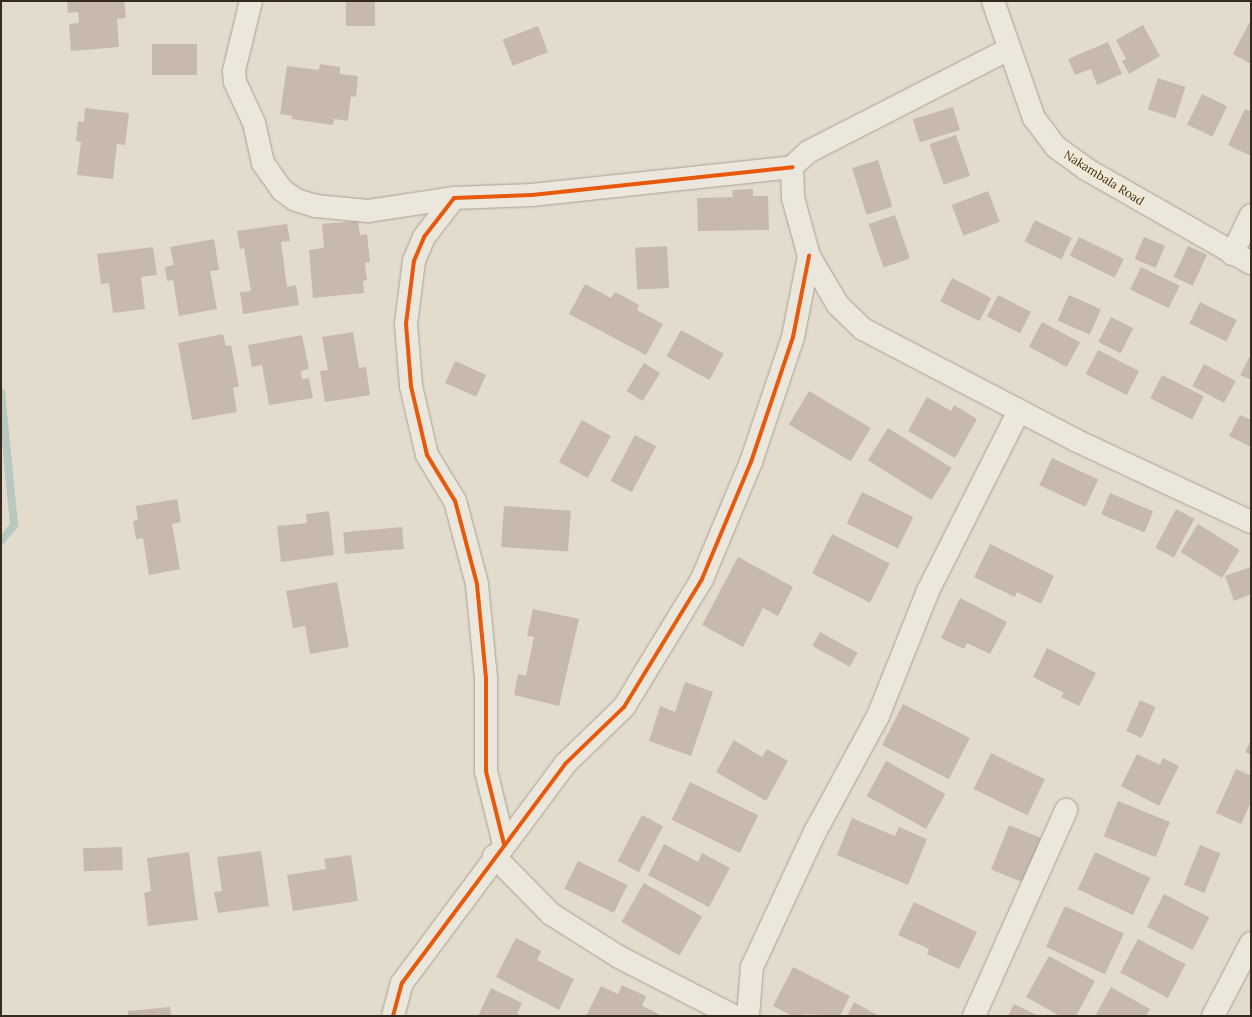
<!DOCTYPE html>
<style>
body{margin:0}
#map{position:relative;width:1252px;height:1017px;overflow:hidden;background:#e3dccc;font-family:Lora,serif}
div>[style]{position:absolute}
.stream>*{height:8px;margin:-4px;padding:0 4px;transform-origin:4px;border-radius:4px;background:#b7c8be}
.building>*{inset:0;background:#c7baad;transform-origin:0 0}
.roads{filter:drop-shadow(0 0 1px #a8a195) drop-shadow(0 0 1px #a8a195)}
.street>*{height:22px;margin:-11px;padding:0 11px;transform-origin:11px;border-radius:11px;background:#ece7dd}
.secondary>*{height:22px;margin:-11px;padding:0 11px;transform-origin:11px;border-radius:11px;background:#ece7dd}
.cycleway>*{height:4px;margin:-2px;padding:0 2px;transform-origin:2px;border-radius:2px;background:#e8590c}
span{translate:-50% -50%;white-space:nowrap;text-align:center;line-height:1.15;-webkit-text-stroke:3.5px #f5ead1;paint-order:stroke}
.street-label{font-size:12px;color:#362a1d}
.frame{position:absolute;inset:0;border:2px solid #362a1d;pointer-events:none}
</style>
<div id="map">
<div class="stream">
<i style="left:1px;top:392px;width:134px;rotate:84.4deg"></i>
<i style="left:14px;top:525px;width:21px;rotate:129deg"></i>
</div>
<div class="building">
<i style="clip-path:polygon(67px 1px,124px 1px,126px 18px,117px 19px,119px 47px,71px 51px,69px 24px,79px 23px,78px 12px,68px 13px)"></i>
<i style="left:346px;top:1px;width:29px;height:25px"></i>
<i style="clip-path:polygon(1249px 23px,1251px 24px,1251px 64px,1233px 54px)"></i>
<i style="clip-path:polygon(1143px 25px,1160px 56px,1129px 74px,1122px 61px,1126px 59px,1116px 40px)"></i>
<i style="left:538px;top:26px;width:28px;height:38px;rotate:69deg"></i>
<i style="clip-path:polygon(1108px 42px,1122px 74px,1097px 85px,1091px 69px,1075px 75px,1068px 59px)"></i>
<i style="left:197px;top:44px;width:31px;height:45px;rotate:90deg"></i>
<i style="clip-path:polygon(320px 64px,340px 67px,340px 74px,358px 76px,356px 97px,351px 96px,348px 121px,334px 119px,333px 125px,292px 119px,292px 116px,280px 114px,287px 66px,319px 70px)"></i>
<i style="left:1158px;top:78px;width:29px;height:33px;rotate:18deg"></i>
<i style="left:1202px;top:94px;width:28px;height:34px;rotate:26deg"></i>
<i style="left:953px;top:107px;width:24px;height:42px;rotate:73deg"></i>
<i style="clip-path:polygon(85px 108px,129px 113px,125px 145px,117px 144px,113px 179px,77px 175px,81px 142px,76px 141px,78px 121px,84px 122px)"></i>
<i style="clip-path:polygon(1245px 109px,1251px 112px,1251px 156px,1228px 145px)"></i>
<i style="left:956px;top:135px;width:43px;height:28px;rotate:71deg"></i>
<i style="left:878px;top:160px;width:49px;height:27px;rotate:73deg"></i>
<i style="clip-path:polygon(753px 189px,753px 196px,768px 196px,769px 230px,698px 231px,697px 198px,733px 197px,732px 190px)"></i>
<i style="left:988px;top:191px;width:33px;height:39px;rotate:69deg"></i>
<i style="left:895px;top:215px;width:46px;height:28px;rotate:71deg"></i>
<i style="left:1035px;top:220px;width:41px;height:24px;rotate:26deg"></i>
<i style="clip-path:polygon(358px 221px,360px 235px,367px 234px,370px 262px,365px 263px,367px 280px,363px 281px,364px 293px,313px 298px,309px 250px,324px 248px,322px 224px)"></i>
<i style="clip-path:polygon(287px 224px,290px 241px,281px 242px,287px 287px,296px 285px,299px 305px,243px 314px,240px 292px,251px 291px,244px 248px,240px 249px,237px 231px)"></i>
<i style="left:1079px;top:237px;width:50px;height:21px;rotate:26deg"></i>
<i style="left:1144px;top:237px;width:23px;height:24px;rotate:23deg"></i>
<i style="clip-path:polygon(214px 239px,219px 270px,210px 271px,217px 309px,179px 316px,173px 280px,167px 281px,165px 267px,174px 265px,170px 247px)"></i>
<i style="left:667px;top:246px;width:42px;height:32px;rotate:87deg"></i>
<i style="left:1188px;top:246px;width:21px;height:34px;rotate:25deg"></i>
<i style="clip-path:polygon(153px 247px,157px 275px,141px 277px,145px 309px,113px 313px,109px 283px,101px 284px,97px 254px)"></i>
<i style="left:1141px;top:267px;width:43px;height:25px;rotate:26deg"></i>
<i style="left:952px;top:278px;width:44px;height:26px;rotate:27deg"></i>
<i style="clip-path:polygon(585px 284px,611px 298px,615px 292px,639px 305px,637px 310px,663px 324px,646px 355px,569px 314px)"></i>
<i style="left:998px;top:295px;width:37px;height:24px;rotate:27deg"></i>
<i style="left:1069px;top:295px;width:35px;height:28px;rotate:24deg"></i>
<i style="left:1200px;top:302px;width:41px;height:24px;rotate:26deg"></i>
<i style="left:1111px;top:317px;width:25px;height:28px;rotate:27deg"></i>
<i style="left:1042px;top:322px;width:43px;height:28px;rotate:28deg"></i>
<i style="left:681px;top:330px;width:49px;height:30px;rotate:29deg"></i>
<i style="clip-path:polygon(353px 332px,359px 368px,366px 367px,370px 395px,325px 402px,320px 371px,328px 370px,322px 337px)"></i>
<i style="clip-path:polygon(223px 334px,226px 346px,231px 345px,239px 386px,233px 388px,237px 412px,192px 420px,178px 343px)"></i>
<i style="clip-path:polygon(302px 335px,309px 369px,301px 371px,302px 379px,309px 378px,313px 398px,269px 405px,262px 365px,252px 367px,248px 345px)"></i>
<i style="left:1098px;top:350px;width:46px;height:27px;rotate:27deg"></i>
<i style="clip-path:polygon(1251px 354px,1251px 380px,1240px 375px)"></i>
<i style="left:455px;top:361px;width:34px;height:24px;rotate:24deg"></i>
<i style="left:644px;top:363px;width:19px;height:33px;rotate:32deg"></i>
<i style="left:1204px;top:364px;width:36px;height:25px;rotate:28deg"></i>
<i style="left:1162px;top:375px;width:47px;height:26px;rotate:27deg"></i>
<i style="left:809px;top:391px;width:72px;height:39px;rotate:31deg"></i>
<i style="clip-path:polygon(927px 397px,951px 411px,954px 405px,977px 419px,955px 458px,908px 431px)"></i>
<i style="clip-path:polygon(1240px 415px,1251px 420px,1251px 447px,1229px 436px)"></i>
<i style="left:582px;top:420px;width:33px;height:48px;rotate:29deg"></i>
<i style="left:888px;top:428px;width:75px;height:38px;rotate:32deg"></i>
<i style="left:635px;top:435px;width:24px;height:52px;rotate:28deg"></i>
<i style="left:1052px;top:458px;width:51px;height:30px;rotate:25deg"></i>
<i style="left:862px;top:492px;width:57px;height:35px;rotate:26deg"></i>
<i style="left:1110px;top:493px;width:47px;height:23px;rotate:23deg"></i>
<i style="clip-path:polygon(177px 499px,181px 522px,172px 524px,180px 569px,149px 575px,143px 538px,136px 539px,133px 521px,138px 520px,136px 506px)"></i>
<i style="left:504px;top:506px;width:67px;height:41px;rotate:4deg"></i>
<i style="left:1176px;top:509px;width:21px;height:44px;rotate:28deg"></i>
<i style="clip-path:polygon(329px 511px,334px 555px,281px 562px,277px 526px,307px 523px,306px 514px)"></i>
<i style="left:1198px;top:524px;width:49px;height:33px;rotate:32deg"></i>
<i style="left:402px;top:527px;width:22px;height:59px;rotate:85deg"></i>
<i style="left:832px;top:534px;width:65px;height:44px;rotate:27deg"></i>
<i style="clip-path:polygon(990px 544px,1054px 576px,1041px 604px,1017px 592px,1015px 597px,974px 577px)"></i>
<i style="clip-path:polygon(738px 557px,793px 587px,778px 616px,763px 608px,743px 647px,702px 625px)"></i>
<i style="clip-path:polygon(1251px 567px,1251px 594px,1234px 601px,1225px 576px)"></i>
<i style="clip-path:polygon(337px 582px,349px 647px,310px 654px,305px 626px,293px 628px,286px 591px)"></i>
<i style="clip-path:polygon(960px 598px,1007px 622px,990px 654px,967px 643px,964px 649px,941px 638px)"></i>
<i style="clip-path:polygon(533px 609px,579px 619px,559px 706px,514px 695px,518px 674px,526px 676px,534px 637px,527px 636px)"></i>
<i style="left:820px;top:632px;width:43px;height:16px;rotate:29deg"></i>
<i style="clip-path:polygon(1047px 648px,1096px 673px,1079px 706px,1061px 697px,1064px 693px,1033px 677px)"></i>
<i style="clip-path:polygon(685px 682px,713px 692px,691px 756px,649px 741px,660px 706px,675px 712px)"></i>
<i style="left:1140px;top:700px;width:17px;height:34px;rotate:24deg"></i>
<i style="left:903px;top:704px;width:75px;height:46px;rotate:27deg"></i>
<i style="clip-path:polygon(734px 740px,762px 757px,767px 749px,788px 761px,766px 801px,716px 772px)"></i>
<i style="clip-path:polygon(1251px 740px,1251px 755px,1245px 752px)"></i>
<i style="left:991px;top:753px;width:60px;height:40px;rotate:26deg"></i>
<i style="clip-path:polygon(1137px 754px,1160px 765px,1163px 758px,1179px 766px,1159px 806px,1121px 786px)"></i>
<i style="left:886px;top:761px;width:68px;height:40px;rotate:29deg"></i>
<i style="clip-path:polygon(1236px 769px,1251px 776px,1251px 802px,1241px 824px,1216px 813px)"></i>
<i style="left:690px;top:782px;width:76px;height:42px;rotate:26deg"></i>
<i style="left:1118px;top:801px;width:56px;height:38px;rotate:22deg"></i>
<i style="left:642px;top:815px;width:24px;height:52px;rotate:28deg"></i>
<i style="clip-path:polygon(852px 818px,895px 836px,899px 827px,927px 839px,908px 885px,837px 855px)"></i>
<i style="left:1009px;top:825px;width:35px;height:48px;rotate:22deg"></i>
<i style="clip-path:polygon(664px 844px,698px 862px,702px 853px,730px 868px,709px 907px,648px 875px)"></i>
<i style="left:1200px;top:845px;width:22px;height:43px;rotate:22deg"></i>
<i style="left:122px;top:847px;width:23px;height:39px;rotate:88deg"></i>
<i style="clip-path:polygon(261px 851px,269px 906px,218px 913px,214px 892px,222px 891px,217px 857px)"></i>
<i style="clip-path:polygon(189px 852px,198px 920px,148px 926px,144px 893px,151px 891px,147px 858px)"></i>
<i style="left:1095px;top:852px;width:61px;height:41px;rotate:25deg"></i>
<i style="clip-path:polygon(351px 855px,358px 901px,293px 911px,287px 875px,326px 869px,324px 859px)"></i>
<i style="left:578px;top:861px;width:55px;height:31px;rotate:26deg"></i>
<i style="left:644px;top:883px;width:67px;height:45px;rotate:30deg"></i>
<i style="left:1164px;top:894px;width:51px;height:37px;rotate:27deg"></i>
<i style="clip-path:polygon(914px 902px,977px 932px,959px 969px,927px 954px,929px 949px,898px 935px)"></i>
<i style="left:1065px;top:906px;width:65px;height:45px;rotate:25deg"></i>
<i style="clip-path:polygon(516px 938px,541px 951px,537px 960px,574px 979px,559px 1010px,496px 977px)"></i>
<i style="left:1138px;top:939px;width:54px;height:38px;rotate:28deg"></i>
<i style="clip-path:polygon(1049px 956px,1095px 981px,1076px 1016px,1060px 1016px,1026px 997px)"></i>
<i style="clip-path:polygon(793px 967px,850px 996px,840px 1016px,804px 1014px,803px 1016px,792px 1016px,773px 1006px)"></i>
<i style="clip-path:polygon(622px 985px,646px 996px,642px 1006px,659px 1014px,658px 1016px,586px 1016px,601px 986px,618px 994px)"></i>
<i style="clip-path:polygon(1111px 987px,1150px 1009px,1146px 1016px,1095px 1016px)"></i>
<i style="clip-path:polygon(491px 988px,522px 1003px,517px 1014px,522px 1016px,478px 1016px)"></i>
<i style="clip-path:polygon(854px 1002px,877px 1015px,876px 1016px,847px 1016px)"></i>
<i style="clip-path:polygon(1014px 1004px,1039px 1016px,1008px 1016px)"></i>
<i style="clip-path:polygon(170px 1007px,171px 1016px,128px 1016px,128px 1011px)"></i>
</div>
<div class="roads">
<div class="street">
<i style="left:251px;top:1px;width:72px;rotate:103.7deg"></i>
<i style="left:234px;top:71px;width:11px;rotate:85deg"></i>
<i style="left:235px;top:82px;width:45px;rotate:65.1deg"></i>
<i style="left:254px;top:123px;width:41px;rotate:77.3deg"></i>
<i style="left:263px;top:163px;width:33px;rotate:55deg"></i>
<i style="left:282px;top:190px;width:17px;rotate:36deg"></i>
<i style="left:296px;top:200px;width:21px;rotate:17deg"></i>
<i style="left:316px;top:206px;width:52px;rotate:5.5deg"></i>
<i style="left:368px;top:211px;width:87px;rotate:-8.6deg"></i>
<i style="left:1009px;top:49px;width:226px;rotate:152.9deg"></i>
<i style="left:808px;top:152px;width:22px;rotate:137deg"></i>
<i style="left:792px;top:167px;width:31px;rotate:88deg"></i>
<i style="left:793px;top:198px;width:60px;rotate:74.6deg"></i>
<i style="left:809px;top:256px;width:57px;rotate:59.4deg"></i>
<i style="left:838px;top:305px;width:35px;rotate:44deg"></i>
<i style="left:863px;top:329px;width:239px;rotate:27.6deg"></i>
<i style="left:1075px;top:440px;width:194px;rotate:25deg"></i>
<i style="left:1232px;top:254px;width:43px;rotate:-64deg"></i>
<i style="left:504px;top:844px;width:75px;rotate:-103.9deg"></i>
<i style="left:486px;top:771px;width:93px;rotate:-90deg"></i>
<i style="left:486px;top:678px;width:94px;rotate:-95.5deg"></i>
<i style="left:477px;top:584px;width:86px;rotate:-104.8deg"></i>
<i style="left:455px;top:501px;width:54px;rotate:-121.3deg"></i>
<i style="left:427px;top:455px;width:71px;rotate:-103.1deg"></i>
<i style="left:411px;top:386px;width:62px;rotate:-94.6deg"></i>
<i style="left:406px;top:324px;width:64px;rotate:-82.8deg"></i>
<i style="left:414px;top:261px;width:26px;rotate:-67deg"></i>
<i style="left:424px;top:237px;width:49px;rotate:-52.4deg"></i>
<i style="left:454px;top:198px;width:78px;rotate:-2.2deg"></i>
<i style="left:532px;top:195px;width:262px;rotate:-6.1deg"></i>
<i style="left:494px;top:856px;width:81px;rotate:45.5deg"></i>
<i style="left:551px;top:914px;width:80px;rotate:32.3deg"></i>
<i style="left:619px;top:957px;width:129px;rotate:27.2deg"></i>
<i style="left:393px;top:1016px;width:34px;rotate:-75deg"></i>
<i style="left:402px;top:983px;width:273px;rotate:-53.3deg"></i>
<i style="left:565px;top:764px;width:82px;rotate:-44deg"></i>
<i style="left:624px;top:707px;width:150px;rotate:-58.6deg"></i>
<i style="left:702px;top:579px;width:127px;rotate:-67.3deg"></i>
<i style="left:751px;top:462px;width:132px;rotate:-71.4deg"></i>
<i style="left:793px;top:337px;width:83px;rotate:-78.8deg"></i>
<i style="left:748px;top:1016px;width:49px;rotate:-85.3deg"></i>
<i style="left:752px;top:967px;width:149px;rotate:-65deg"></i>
<i style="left:815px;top:832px;width:132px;rotate:-61.5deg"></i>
<i style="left:878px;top:716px;width:135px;rotate:-68.2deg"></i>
<i style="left:928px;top:591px;width:202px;rotate:-63.2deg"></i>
<i style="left:974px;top:1016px;width:226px;rotate:-65.9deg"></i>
<i style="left:1213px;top:1016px;width:82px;rotate:-62.5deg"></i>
</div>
<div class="secondary">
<i style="left:993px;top:1px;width:124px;rotate:70.7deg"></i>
<i style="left:1034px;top:118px;width:36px;rotate:53deg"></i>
<i style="left:1056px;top:147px;width:37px;rotate:36deg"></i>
<i style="left:1086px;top:169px;width:190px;rotate:29.7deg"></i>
</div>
</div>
<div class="cycleway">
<i style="left:504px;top:844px;width:75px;rotate:-103.9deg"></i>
<i style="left:486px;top:771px;width:93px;rotate:-90deg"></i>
<i style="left:486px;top:678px;width:94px;rotate:-95.5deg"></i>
<i style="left:477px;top:584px;width:86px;rotate:-104.8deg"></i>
<i style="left:455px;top:501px;width:54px;rotate:-121.3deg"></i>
<i style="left:427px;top:455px;width:71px;rotate:-103.1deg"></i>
<i style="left:411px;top:386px;width:62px;rotate:-94.6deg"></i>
<i style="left:406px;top:324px;width:64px;rotate:-82.8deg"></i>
<i style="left:414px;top:261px;width:26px;rotate:-67deg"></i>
<i style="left:424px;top:237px;width:49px;rotate:-52.4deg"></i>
<i style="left:454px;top:198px;width:78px;rotate:-2.2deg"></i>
<i style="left:532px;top:195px;width:262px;rotate:-6.1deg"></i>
<i style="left:393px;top:1016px;width:34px;rotate:-75deg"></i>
<i style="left:402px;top:983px;width:273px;rotate:-53.3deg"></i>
<i style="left:565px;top:764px;width:82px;rotate:-44deg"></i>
<i style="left:624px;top:707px;width:150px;rotate:-58.6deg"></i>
<i style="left:702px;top:579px;width:127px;rotate:-67.3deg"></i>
<i style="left:751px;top:462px;width:132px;rotate:-71.4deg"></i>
<i style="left:793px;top:337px;width:83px;rotate:-78.8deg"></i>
</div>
<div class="street-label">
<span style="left:1104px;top:178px;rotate:32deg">Nakambala Road</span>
</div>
<div class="frame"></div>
</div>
